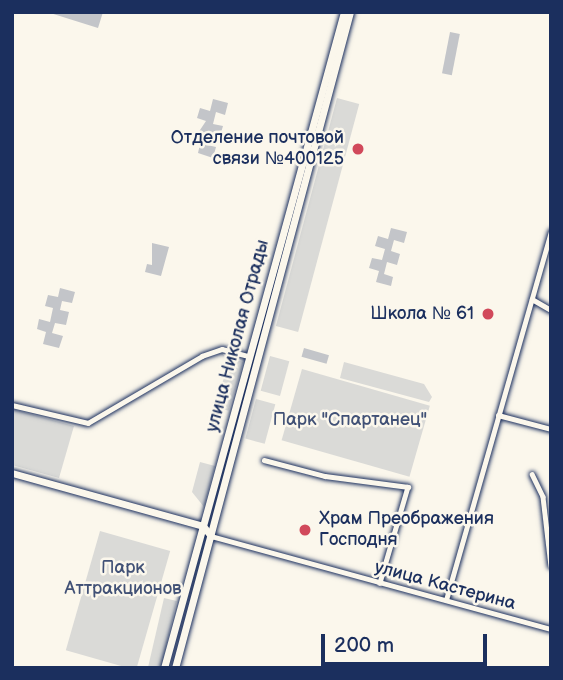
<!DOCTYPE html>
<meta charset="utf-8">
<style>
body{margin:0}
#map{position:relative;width:563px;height:680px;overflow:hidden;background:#fbf7ec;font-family:"Balsamiq Sans",sans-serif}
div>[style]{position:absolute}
.green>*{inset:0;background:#dadad7;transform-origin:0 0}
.building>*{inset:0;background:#c3c5c9;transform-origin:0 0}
.roads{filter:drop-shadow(0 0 2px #1b2f5e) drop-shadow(0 0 2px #1b2f5e)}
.street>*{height:4.5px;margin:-2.25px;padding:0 2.25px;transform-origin:2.25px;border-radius:2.25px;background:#fbf7ec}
.secondary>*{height:7px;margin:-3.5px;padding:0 3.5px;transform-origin:3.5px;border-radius:3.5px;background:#fbf7ec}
.primary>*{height:7px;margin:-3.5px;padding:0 3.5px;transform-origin:3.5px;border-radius:3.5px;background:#fbf7ec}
.dots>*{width:19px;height:19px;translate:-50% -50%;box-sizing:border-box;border:4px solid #fbf7ec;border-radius:50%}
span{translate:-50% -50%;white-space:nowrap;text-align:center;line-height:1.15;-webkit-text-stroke:5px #fbf7ec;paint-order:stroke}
.poi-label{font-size:18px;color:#1b2f5e}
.right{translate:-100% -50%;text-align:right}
.left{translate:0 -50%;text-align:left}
.street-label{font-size:18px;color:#1b2f5e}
.park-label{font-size:18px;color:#415176}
.frame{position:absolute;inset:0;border:14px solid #1b2f5e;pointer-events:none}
.scale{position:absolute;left:321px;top:634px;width:166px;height:32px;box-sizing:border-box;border:4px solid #1b2f5e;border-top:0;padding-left:9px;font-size:21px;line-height:24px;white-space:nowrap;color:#1b2f5e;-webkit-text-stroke:5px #fbf7ec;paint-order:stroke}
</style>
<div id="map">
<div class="green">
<i style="left:337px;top:98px;width:23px;height:236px;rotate:15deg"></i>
<i style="left:270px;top:356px;width:20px;height:36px;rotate:15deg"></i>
<i style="left:230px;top:358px;width:14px;height:51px;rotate:17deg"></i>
<i style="clip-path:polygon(344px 362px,424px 384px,432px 397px,429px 402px,340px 378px)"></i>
<i style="left:302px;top:369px;width:133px;height:74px;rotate:16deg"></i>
<i style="left:256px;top:399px;width:20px;height:41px;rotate:15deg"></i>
<i style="clip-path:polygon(12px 409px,74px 426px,59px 478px,12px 465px)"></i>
<i style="clip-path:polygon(200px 462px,215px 466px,204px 507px,192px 492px)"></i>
<i style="left:100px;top:531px;width:73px;height:124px;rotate:16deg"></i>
<i style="left:164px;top:598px;width:13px;height:73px;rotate:13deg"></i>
</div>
<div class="building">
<i style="clip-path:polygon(47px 12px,103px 12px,98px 28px)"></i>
<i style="left:450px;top:32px;width:10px;height:42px;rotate:11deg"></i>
<i style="clip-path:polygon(213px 99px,228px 103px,225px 115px,216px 112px,213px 124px,223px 126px,220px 136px,210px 134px,207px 145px,216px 147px,213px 158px,198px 153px,200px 144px,192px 142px,206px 121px,197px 118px,200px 108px,210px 111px)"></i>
<i style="clip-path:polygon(391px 228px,407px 232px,404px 243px,394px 240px,391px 251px,400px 254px,397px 265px,387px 262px,384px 274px,393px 277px,391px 286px,376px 282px,379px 271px,369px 268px,372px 258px,382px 260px,385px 249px,375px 246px,378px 236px,388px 239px)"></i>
<i style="clip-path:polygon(152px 243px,169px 247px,161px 276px,145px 272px,147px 264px,152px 265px)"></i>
<i style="clip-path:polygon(60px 288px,75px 292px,72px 303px,62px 301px,60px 310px,69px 312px,66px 325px,55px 323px,52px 333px,63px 336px,59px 348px,43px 344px,46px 332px,37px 329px,39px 319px,50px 322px,53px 308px,45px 306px,48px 295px,58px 297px)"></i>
<i style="left:304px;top:348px;width:26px;height:9px;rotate:16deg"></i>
</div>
<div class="roads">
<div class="street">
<i style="left:532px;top:299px;width:22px;rotate:30deg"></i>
<i style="left:12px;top:405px;width:78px;rotate:13.3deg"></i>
<i style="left:88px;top:423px;width:132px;rotate:-30.4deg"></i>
<i style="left:202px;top:356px;width:21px;rotate:-19deg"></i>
<i style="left:222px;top:349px;width:27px;rotate:15deg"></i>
<i style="left:498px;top:415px;width:55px;rotate:14.8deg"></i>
<i style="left:264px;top:460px;width:63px;rotate:14.7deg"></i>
<i style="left:325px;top:476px;width:84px;rotate:7.5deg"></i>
<i style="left:408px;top:487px;width:100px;rotate:106.3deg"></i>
<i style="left:532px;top:474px;width:25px;rotate:64deg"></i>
<i style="left:543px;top:497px;width:69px;rotate:83.4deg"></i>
<i style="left:211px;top:536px;width:352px;rotate:15.3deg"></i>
<i style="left:446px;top:600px;width:383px;rotate:-74.1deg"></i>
</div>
<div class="secondary">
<i style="left:12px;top:473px;width:198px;rotate:15.5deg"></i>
<i style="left:203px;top:526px;width:13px;rotate:51deg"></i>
</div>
<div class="primary">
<i style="left:164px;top:668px;width:680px;rotate:-74.66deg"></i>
<i style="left:175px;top:668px;width:679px;rotate:-75.06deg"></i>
</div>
</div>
<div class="dots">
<i style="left:358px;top:149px;background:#d1495b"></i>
<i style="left:488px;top:314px;background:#d1495b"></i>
<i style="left:305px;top:530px;background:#d1495b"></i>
</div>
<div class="poi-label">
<span class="right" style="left:344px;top:149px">Отделение почтовой<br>связи №400125</span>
<span class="right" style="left:474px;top:314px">Школа № 61</span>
<span class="left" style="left:319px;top:530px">Храм Преображения<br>Господня</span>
</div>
<div class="street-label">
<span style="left:238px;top:336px;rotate:-75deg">улица Николая Отрады</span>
<span style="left:445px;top:586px;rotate:15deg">улица Кастерина</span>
</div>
<div class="park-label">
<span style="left:350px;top:420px">Парк "Спартанец"</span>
<span style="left:123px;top:579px">Парк<br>Аттракционов</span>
</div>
<div class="frame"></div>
<div class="scale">200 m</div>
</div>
